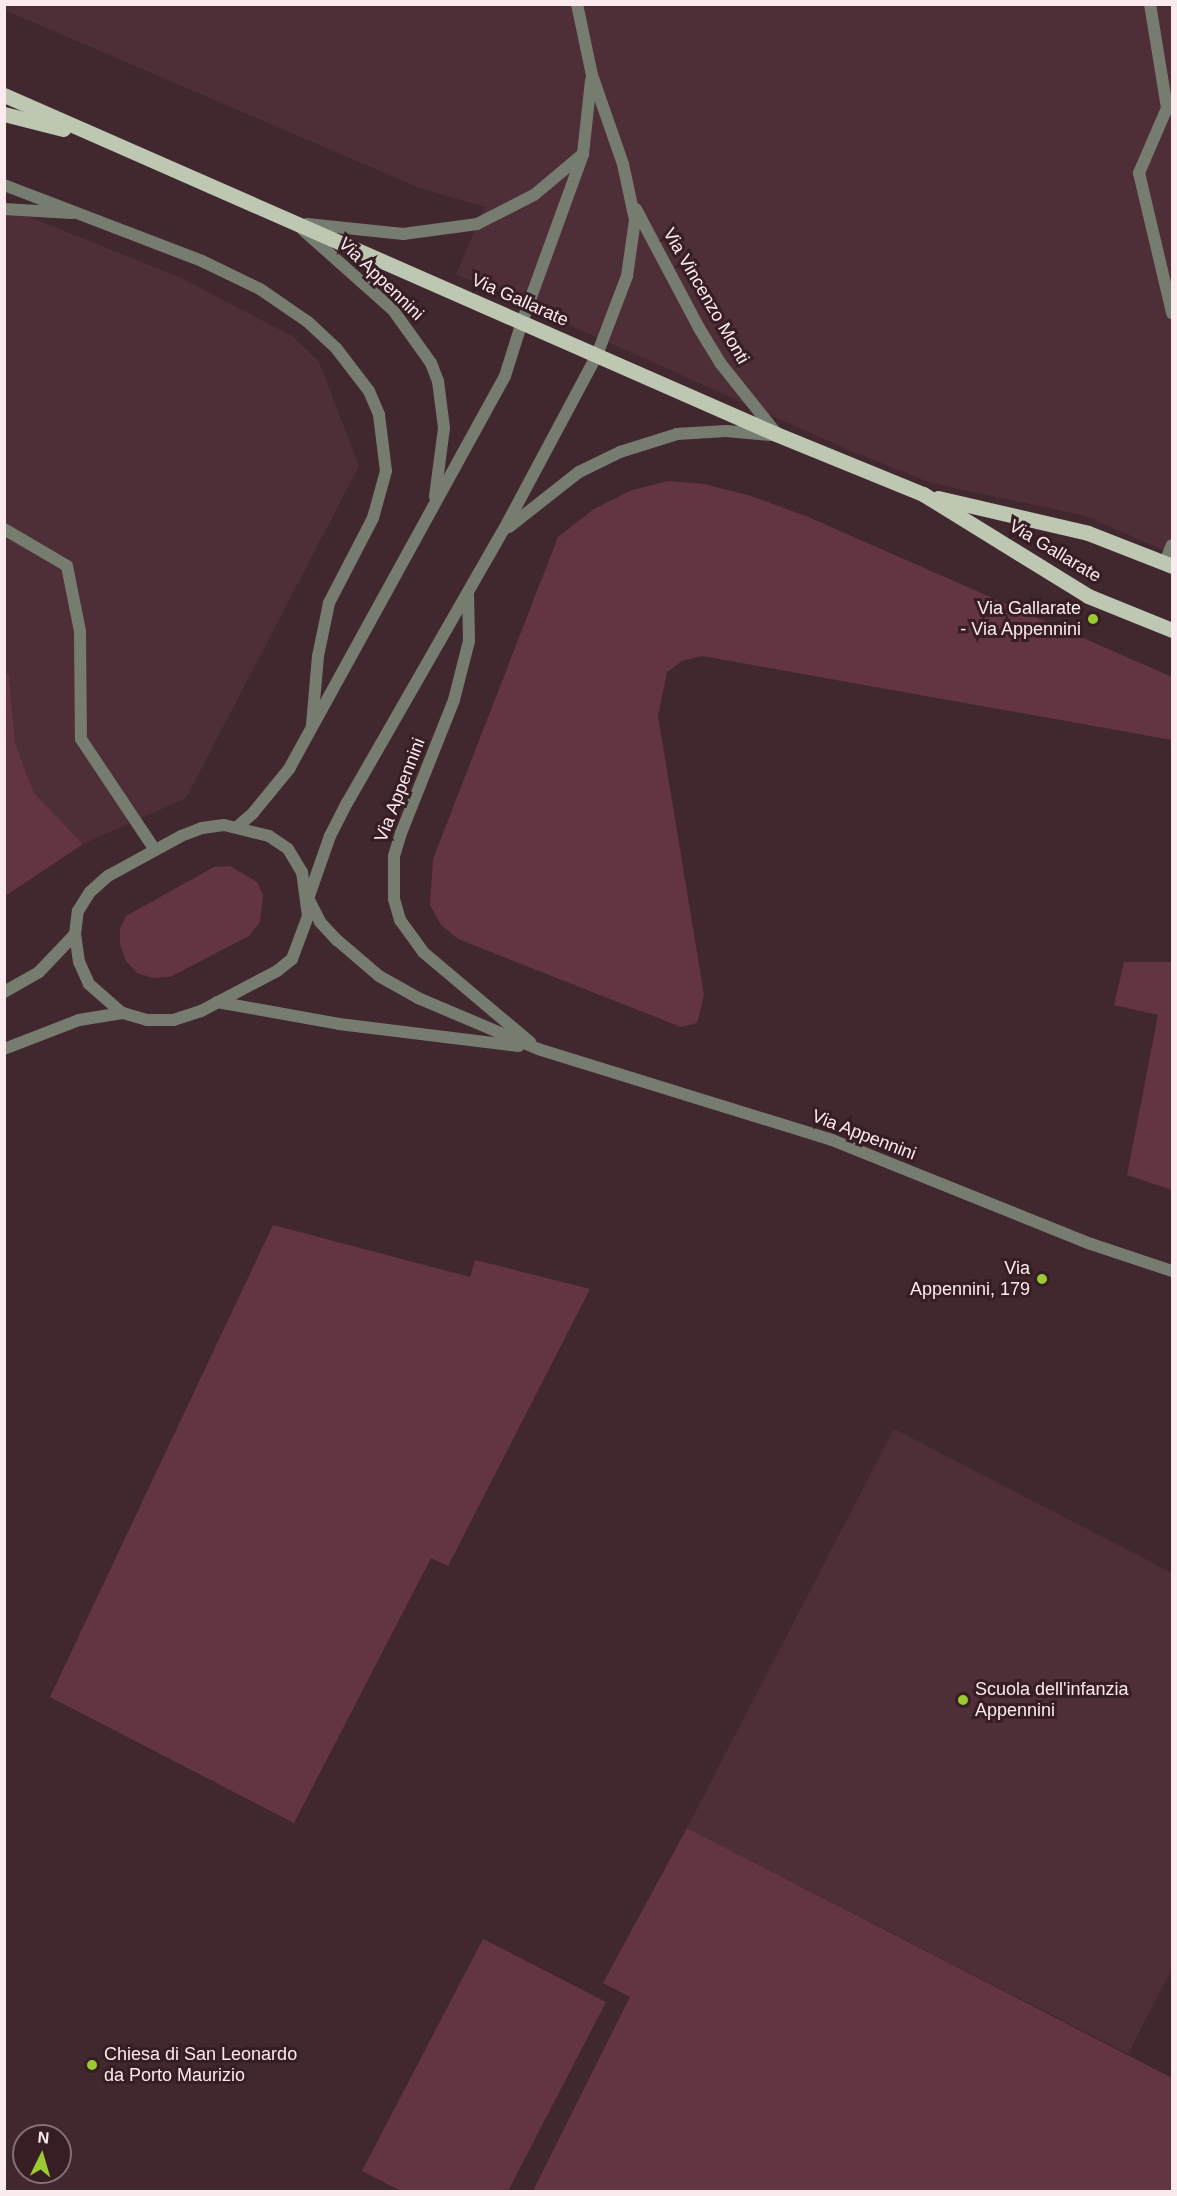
<!DOCTYPE html>
<style>
body{margin:0}
#map{position:relative;width:1177px;height:2196px;overflow:hidden;background:#41282e;font-family:Helvetica,sans-serif}
div>[style]{position:absolute}
.built>*{inset:0;background:#4f2f37}
.green>*{inset:0;background:#633540}
.service>*{height:12px;margin:-6px;padding:0 6px;transform-origin:6px;border-radius:6px;background:#777c71}
.minor>*{height:12px;margin:-6px;padding:0 6px;transform-origin:6px;border-radius:6px;background:#777c71}
.tertiary>*{height:12px;margin:-6px;padding:0 6px;transform-origin:6px;border-radius:6px;background:#777c71}
.primary>*{height:15px;margin:-7.5px;padding:0 7.5px;transform-origin:7.5px;border-radius:7.5px;background:#bec7b1}
.dots>*{width:16px;height:16px;translate:-50% -50%;box-sizing:border-box;border:3px solid #361e24;border-radius:50%}
span{translate:-50% -50%;white-space:nowrap;text-align:center;line-height:1.15;-webkit-text-stroke:6px #361e24;paint-order:stroke}
.street-label{font-size:18px;color:#fcebee}
.poi-label{font-size:18px;color:#fcebee}
.right{translate:-100% -50%;text-align:right}
.left{translate:0 -50%;text-align:left}
.frame{position:absolute;inset:0;border:6px solid #fcebee;pointer-events:none}
.north{position:absolute;left:12px;top:2124px;width:60px;height:60px;box-sizing:border-box;background:#361e24;border:2px solid #857075;border-radius:50%;rotate:5deg;font-size:16px;font-weight:700;line-height:24px;text-align:center;color:#fcebee}
.north::after{content:'';display:block;margin:auto;width:21px;height:27px;background:#9cca32;clip-path:polygon(50% 0,100% 100%,50% 72%,0 100%)}
</style>
<div id="map">
<div class="built">
<i style="clip-path:polygon(5px 4px,1172px 5px,1172px 554px,1086px 516px,931px 483px,844px 448px,456px 274px,485px 207px,422px 189px,5px 10px)"></i>
<i style="clip-path:polygon(4px 210px,30px 217px,181px 278px,292px 336px,319px 362px,359px 466px,186px 798px,83px 844px,34px 793px,15px 743px,9px 676px,5px 673px)"></i>
<i style="clip-path:polygon(894px 1429px,1172px 1573px,1172px 1968px,1128px 2054px,687px 1828px)"></i>
</div>
<div class="green">
<i style="clip-path:polygon(669px 481px,704px 484px,751px 496px,806px 516px,1172px 677px,1172px 740px,702px 656px,682px 661px,667px 672px,658px 716px,704px 995px,697px 1023px,681px 1027px,458px 939px,441px 925px,430px 905px,433px 859px,558px 537px,594px 509px,632px 490px)"></i>
<i style="clip-path:polygon(5px 673px,9px 675px,15px 743px,34px 793px,83px 844px,5px 896px)"></i>
<i style="clip-path:polygon(230px 866px,257px 882px,263px 895px,260px 922px,249px 936px,170px 977px,153px 978px,137px 973px,126px 961px,120px 944px,120px 929px,126px 916px,214px 867px)"></i>
<i style="clip-path:polygon(1124px 962px,1172px 962px,1172px 1190px,1127px 1175px,1158px 1015px,1114px 1005px)"></i>
<i style="clip-path:polygon(273px 1225px,470px 1277px,475px 1260px,590px 1289px,448px 1566px,431px 1558px,294px 1823px,50px 1697px)"></i>
<i style="clip-path:polygon(687px 1828px,1172px 2078px,1172px 2191px,533px 2191px,630px 1997px,603px 1983px)"></i>
<i style="clip-path:polygon(483px 1939px,606px 2002px,508px 2191px,401px 2191px,362px 2171px)"></i>
</div>
<div class="service">
<i style="left:1150px;top:4px;width:105px;rotate:80.7deg"></i>
<i style="left:1167px;top:108px;width:71px;rotate:113.3deg"></i>
<i style="left:1139px;top:173px;width:144px;rotate:76.7deg"></i>
<i style="left:4px;top:209px;width:68px;rotate:3.4deg"></i>
<i style="left:4px;top:529px;width:73px;rotate:30.4deg"></i>
<i style="left:67px;top:566px;width:66px;rotate:78.7deg"></i>
<i style="left:80px;top:631px;width:108px;rotate:89.5deg"></i>
<i style="left:81px;top:739px;width:133px;rotate:56.3deg"></i>
<i style="left:1165px;top:562px;width:18px;rotate:-68deg"></i>
</div>
<div class="minor">
<i style="left:577px;top:4px;width:73px;rotate:78.1deg"></i>
<i style="left:592px;top:75px;width:94px;rotate:70.8deg"></i>
<i style="left:623px;top:164px;width:57px;rotate:77.9deg"></i>
<i style="left:635px;top:220px;width:57px;rotate:98.1deg"></i>
<i style="left:627px;top:276px;width:85px;rotate:110.8deg"></i>
<i style="left:636px;top:209px;width:135px;rotate:62.1deg"></i>
<i style="left:699px;top:328px;width:42px;rotate:58.6deg"></i>
<i style="left:721px;top:364px;width:88px;rotate:51.4deg"></i>
<i style="left:307px;top:224px;width:97px;rotate:5.9deg"></i>
<i style="left:403px;top:234px;width:75px;rotate:-7.7deg"></i>
<i style="left:477px;top:224px;width:64px;rotate:-27deg"></i>
<i style="left:534px;top:195px;width:64px;rotate:-39.9deg"></i>
<i style="left:522px;top:322px;width:179px;rotate:-70deg"></i>
<i style="left:583px;top:154px;width:74px;rotate:-83.8deg"></i>
<i style="left:468px;top:593px;width:48px;rotate:88.8deg"></i>
<i style="left:469px;top:641px;width:61px;rotate:104.3deg"></i>
<i style="left:454px;top:700px;width:143px;rotate:111.7deg"></i>
<i style="left:401px;top:833px;width:24px;rotate:107deg"></i>
<i style="left:394px;top:856px;width:43px;rotate:90deg"></i>
<i style="left:394px;top:899px;width:22px;rotate:74deg"></i>
<i style="left:400px;top:920px;width:39px;rotate:54deg"></i>
<i style="left:423px;top:952px;width:140px;rotate:40.1deg"></i>
<i style="left:308px;top:898px;width:27px;rotate:63deg"></i>
<i style="left:320px;top:922px;width:25px;rotate:47deg"></i>
<i style="left:337px;top:940px;width:55px;rotate:40.6deg"></i>
<i style="left:379px;top:976px;width:45px;rotate:29.4deg"></i>
<i style="left:418px;top:998px;width:130px;rotate:23deg"></i>
<i style="left:538px;top:1049px;width:308px;rotate:17.2deg"></i>
<i style="left:832px;top:1140px;width:279px;rotate:21.9deg"></i>
<i style="left:1091px;top:1244px;width:85px;rotate:18.4deg"></i>
<i style="left:217px;top:1002px;width:124px;rotate:10.2deg"></i>
<i style="left:339px;top:1024px;width:181px;rotate:7deg"></i>
</div>
<div class="tertiary">
<i style="left:4px;top:185px;width:212px;rotate:21deg"></i>
<i style="left:202px;top:261px;width:64px;rotate:25.8deg"></i>
<i style="left:260px;top:289px;width:58px;rotate:34.5deg"></i>
<i style="left:308px;top:322px;width:38px;rotate:43deg"></i>
<i style="left:336px;top:348px;width:54px;rotate:52.5deg"></i>
<i style="left:369px;top:391px;width:26px;rotate:67deg"></i>
<i style="left:379px;top:415px;width:56px;rotate:82.9deg"></i>
<i style="left:386px;top:471px;width:49px;rotate:105.5deg"></i>
<i style="left:373px;top:518px;width:96px;rotate:117.4deg"></i>
<i style="left:329px;top:603px;width:54px;rotate:101.7deg"></i>
<i style="left:318px;top:656px;width:69px;rotate:95deg"></i>
<i style="left:303px;top:230px;width:120px;rotate:41.6deg"></i>
<i style="left:393px;top:310px;width:65px;rotate:54.4deg"></i>
<i style="left:431px;top:363px;width:19px;rotate:69deg"></i>
<i style="left:438px;top:381px;width:47px;rotate:82.7deg"></i>
<i style="left:444px;top:428px;width:69px;rotate:97.5deg"></i>
<i style="left:509px;top:527px;width:89px;rotate:-38.2deg"></i>
<i style="left:579px;top:472px;width:46px;rotate:-26deg"></i>
<i style="left:620px;top:452px;width:60px;rotate:-17.5deg"></i>
<i style="left:677px;top:434px;width:49px;rotate:-3.5deg"></i>
<i style="left:726px;top:431px;width:45px;rotate:5.1deg"></i>
<i style="left:224px;top:825px;width:46px;rotate:13.7deg"></i>
<i style="left:269px;top:836px;width:23px;rotate:34deg"></i>
<i style="left:288px;top:849px;width:27px;rotate:59deg"></i>
<i style="left:302px;top:872px;width:44px;rotate:82.2deg"></i>
<i style="left:308px;top:916px;width:46px;rotate:110.4deg"></i>
<i style="left:292px;top:959px;width:19px;rotate:141deg"></i>
<i style="left:277px;top:971px;width:86px;rotate:152.2deg"></i>
<i style="left:201px;top:1011px;width:29px;rotate:162deg"></i>
<i style="left:173px;top:1020px;width:26px;rotate:180deg"></i>
<i style="left:147px;top:1020px;width:26px;rotate:-164deg"></i>
<i style="left:122px;top:1013px;width:44px;rotate:-138.7deg"></i>
<i style="left:89px;top:984px;width:24px;rotate:-114deg"></i>
<i style="left:79px;top:962px;width:28px;rotate:-98deg"></i>
<i style="left:75px;top:934px;width:23px;rotate:-83deg"></i>
<i style="left:78px;top:911px;width:22px;rotate:-58deg"></i>
<i style="left:90px;top:892px;width:24px;rotate:-42deg"></i>
<i style="left:108px;top:876px;width:83px;rotate:-28.7deg"></i>
<i style="left:181px;top:836px;width:22px;rotate:-21deg"></i>
<i style="left:202px;top:828px;width:22px;rotate:-8deg"></i>
<i style="left:237px;top:827px;width:21px;rotate:-41deg"></i>
<i style="left:253px;top:813px;width:57px;rotate:-50.7deg"></i>
<i style="left:289px;top:769px;width:448px;rotate:-61.2deg"></i>
<i style="left:505px;top:376px;width:57px;rotate:-72.5deg"></i>
<i style="left:309px;top:896px;width:64px;rotate:-70.7deg"></i>
<i style="left:330px;top:836px;width:37px;rotate:-63deg"></i>
<i style="left:347px;top:803px;width:314px;rotate:-60.2deg"></i>
<i style="left:503px;top:531px;width:200px;rotate:-61.9deg"></i>
<i style="left:4px;top:992px;width:40px;rotate:-29.7deg"></i>
<i style="left:39px;top:972px;width:52px;rotate:-46.5deg"></i>
<i style="left:4px;top:1049px;width:80px;rotate:-21.1deg"></i>
<i style="left:79px;top:1020px;width:44px;rotate:-9.2deg"></i>
</div>
<div class="primary">
<i style="left:4px;top:95px;width:843px;rotate:23.71deg"></i>
<i style="left:776px;top:434px;width:159px;rotate:22.2deg"></i>
<i style="left:923px;top:494px;width:194px;rotate:31.7deg"></i>
<i style="left:1088px;top:596px;width:91px;rotate:22deg"></i>
<i style="left:4px;top:114px;width:61px;rotate:14.3deg"></i>
<i style="left:938px;top:498px;width:154px;rotate:13.1deg"></i>
<i style="left:1088px;top:533px;width:90px;rotate:21.4deg"></i>
</div>
<div class="dots">
<i style="left:1093px;top:619px;background:#9cca32"></i>
<i style="left:1042px;top:1279px;background:#9cca32"></i>
<i style="left:963px;top:1700px;background:#9cca32"></i>
<i style="left:92px;top:2065px;background:#9cca32"></i>
</div>
<div class="street-label">
<span style="left:381px;top:279px;rotate:44deg">Via Appennini</span>
<span style="left:706px;top:296px;rotate:60deg">Via Vincenzo Monti</span>
<span style="left:520px;top:300px;rotate:24deg">Via Gallarate</span>
<span style="left:1055px;top:551px;rotate:31deg">Via Gallarate</span>
<span style="left:400px;top:790px;rotate:-69deg">Via Appennini</span>
<span style="left:864px;top:1135px;rotate:21deg">Via Appennini</span>
</div>
<div class="poi-label">
<span class="right" style="left:1081px;top:619px">Via Gallarate<br>- Via Appennini</span>
<span class="right" style="left:1030px;top:1279px">Via<br>Appennini, 179</span>
<span class="left" style="left:975px;top:1700px">Scuola dell'infanzia<br>Appennini</span>
<span class="left" style="left:104px;top:2065px">Chiesa di San Leonardo<br>da Porto Maurizio</span>
</div>
<div class="frame"></div>
<div class="north">N</div>
</div>
